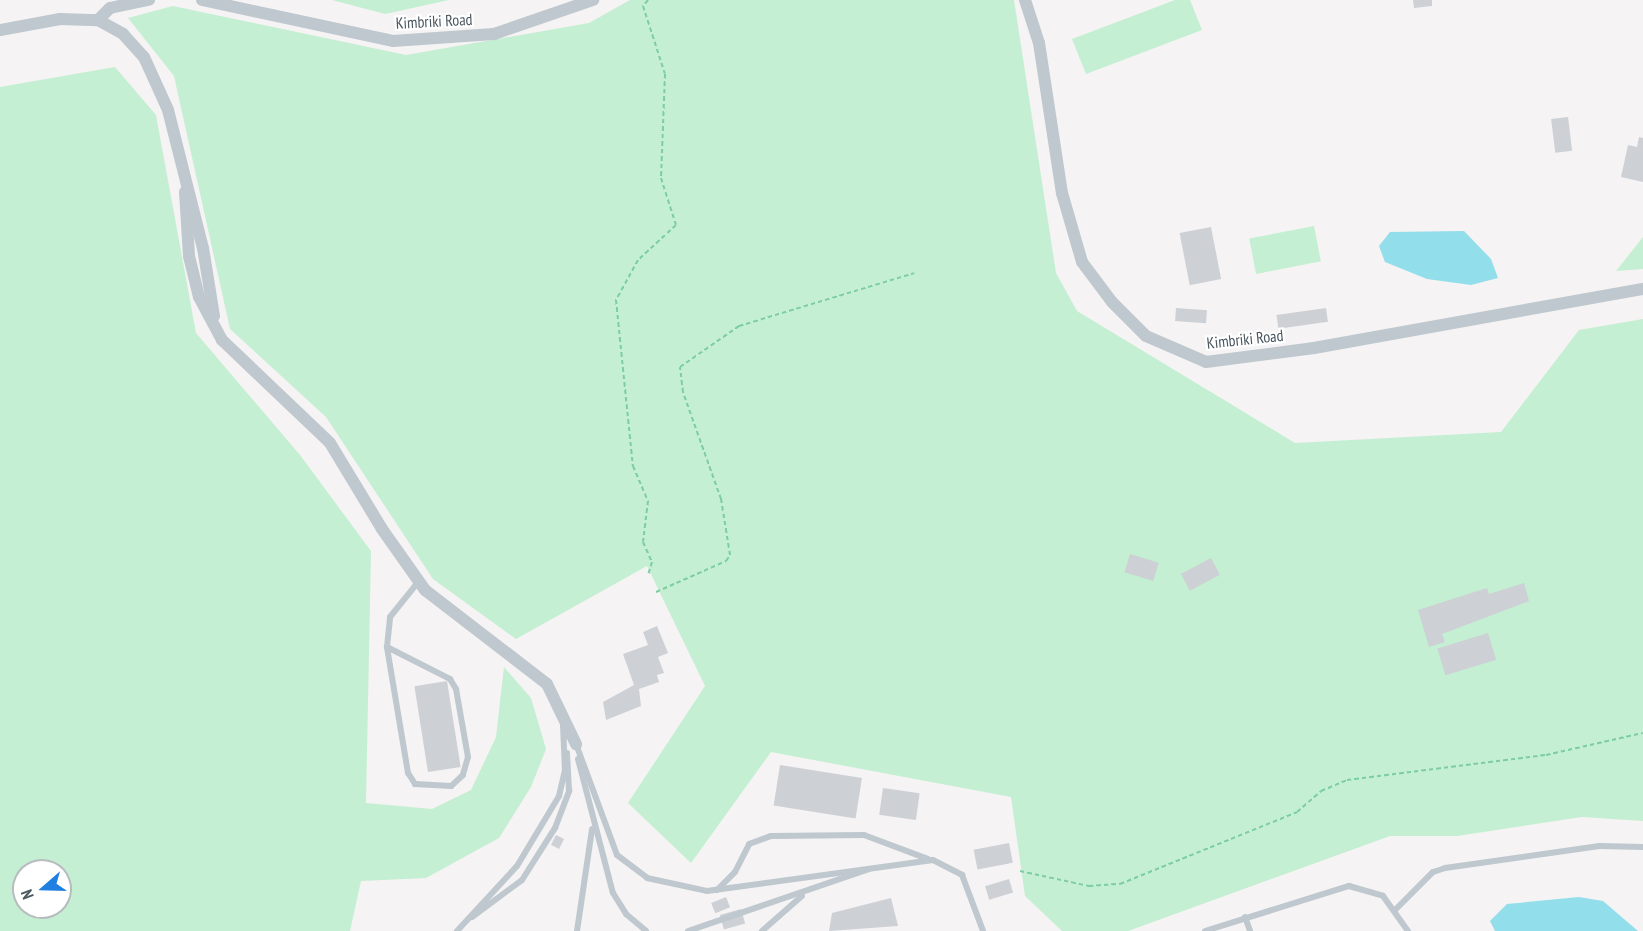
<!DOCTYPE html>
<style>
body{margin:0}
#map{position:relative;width:1643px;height:931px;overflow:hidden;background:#f5f3f3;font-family:"PT Sans Narrow",sans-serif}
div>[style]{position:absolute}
.green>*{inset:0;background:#c4efd2;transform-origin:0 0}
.water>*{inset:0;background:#92deeb}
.building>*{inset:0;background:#cdd0d5;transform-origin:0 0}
.path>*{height:2px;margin-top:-1px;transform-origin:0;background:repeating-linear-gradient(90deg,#7ccda0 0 4.5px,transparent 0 7.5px)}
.lane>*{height:6px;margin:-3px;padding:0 3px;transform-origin:3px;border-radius:3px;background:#bec8ce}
.street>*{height:12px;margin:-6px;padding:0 6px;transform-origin:6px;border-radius:6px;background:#bec8ce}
span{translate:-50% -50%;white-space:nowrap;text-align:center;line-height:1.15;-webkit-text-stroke:4.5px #fff;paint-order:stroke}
.street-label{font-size:16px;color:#4a5760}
.north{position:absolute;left:12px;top:859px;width:60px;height:60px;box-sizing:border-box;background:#fff;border:2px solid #b7bcbf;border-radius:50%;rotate:250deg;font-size:16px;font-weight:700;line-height:24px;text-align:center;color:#4a5760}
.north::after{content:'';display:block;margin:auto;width:21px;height:27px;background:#2080e2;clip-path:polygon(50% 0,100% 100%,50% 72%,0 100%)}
</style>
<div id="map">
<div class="green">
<i style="clip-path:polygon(332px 0,449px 0,385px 14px)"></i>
<i style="clip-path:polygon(630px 0,1014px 0,1056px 273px,1077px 311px,1295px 443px,1501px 432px,1579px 330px,1643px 319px,1643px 821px,1582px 817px,1457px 836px,1390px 836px,1128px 931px,1062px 931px,1025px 896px,1011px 797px,771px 752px,691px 863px,628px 803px,705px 686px,647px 566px,516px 639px,433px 579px,326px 417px,230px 329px,174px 76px,128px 18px,173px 6px,406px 55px,589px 23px)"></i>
<i style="clip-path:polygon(1175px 0,1190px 0,1202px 30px,1086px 74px,1072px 39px)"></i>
<i style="clip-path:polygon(evenodd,115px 67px,156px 115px,196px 333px,300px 455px,371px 551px,366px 803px,432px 809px,471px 790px,496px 737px,504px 667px,531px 698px,546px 749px,531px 787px,499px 838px,426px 878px,361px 881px,350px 931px,0 931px,0 87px,115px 67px,24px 871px,60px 871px,60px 907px,24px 907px,24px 871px)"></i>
<i style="left:1314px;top:226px;width:36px;height:66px;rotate:79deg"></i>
<i style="clip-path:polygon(1643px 237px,1643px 269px,1616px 271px)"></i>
</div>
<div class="water">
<i style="clip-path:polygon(1464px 231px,1491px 259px,1498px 278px,1471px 285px,1427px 279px,1385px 262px,1379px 246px,1390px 232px)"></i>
<i style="clip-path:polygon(1579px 897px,1603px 901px,1638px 931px,1495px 931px,1490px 921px,1507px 904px)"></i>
</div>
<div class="building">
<i style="clip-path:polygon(1413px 0,1432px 0,1432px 6px,1414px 8px)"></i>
<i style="left:1568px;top:117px;width:34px;height:17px;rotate:83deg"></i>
<i style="clip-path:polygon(1639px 137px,1643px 138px,1643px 182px,1621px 177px,1628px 145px,1637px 147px)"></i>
<i style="left:1211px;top:227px;width:53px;height:32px;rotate:79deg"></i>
<i style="left:1176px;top:308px;width:31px;height:13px;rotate:4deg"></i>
<i style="left:1326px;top:308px;width:14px;height:50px;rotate:82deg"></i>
<i style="left:1130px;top:554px;width:30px;height:19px;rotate:17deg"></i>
<i style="left:1211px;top:558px;width:19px;height:34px;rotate:62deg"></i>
<i style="clip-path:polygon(1524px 583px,1529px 601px,1442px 634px,1445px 642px,1429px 647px,1418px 610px,1487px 588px,1489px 594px)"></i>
<i style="clip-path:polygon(657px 626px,668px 653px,658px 657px,664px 673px,657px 675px,659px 682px,639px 689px,641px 706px,606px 720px,603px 702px,634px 685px,623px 654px,648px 645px,643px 632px)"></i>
<i style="left:1488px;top:633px;width:28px;height:53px;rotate:73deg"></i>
<i style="left:447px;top:681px;width:87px;height:33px;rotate:81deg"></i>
<i style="left:780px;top:765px;width:83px;height:41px;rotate:9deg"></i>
<i style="left:883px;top:788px;width:37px;height:27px;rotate:8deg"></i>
<i style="left:556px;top:835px;width:9px;height:11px;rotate:27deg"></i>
<i style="left:1009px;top:843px;width:20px;height:36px;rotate:79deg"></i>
<i style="left:1009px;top:879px;width:14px;height:25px;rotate:73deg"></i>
<i style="left:726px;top:897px;width:11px;height:16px;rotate:68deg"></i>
<i style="clip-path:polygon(891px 898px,898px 926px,829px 931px,832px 913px)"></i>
<i style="left:741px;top:909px;width:15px;height:22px;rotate:74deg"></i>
</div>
<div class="path">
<i style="left:648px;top:0;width:8px;rotate:130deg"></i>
<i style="left:643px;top:6px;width:71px;rotate:72.1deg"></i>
<i style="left:665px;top:74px;width:104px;rotate:92.2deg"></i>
<i style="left:661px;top:178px;width:49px;rotate:72.3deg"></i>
<i style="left:676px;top:225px;width:52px;rotate:137.4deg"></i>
<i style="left:638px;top:260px;width:46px;rotate:118.8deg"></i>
<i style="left:616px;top:300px;width:167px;rotate:84.2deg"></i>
<i style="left:633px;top:466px;width:38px;rotate:67deg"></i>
<i style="left:648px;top:501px;width:41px;rotate:97deg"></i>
<i style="left:643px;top:542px;width:22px;rotate:66deg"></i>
<i style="left:652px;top:562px;width:14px;rotate:107deg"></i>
<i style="left:656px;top:592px;width:77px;rotate:-23.9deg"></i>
<i style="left:726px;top:561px;width:7px;rotate:-56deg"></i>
<i style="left:730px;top:555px;width:57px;rotate:-99.1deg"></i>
<i style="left:721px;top:499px;width:114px;rotate:-109.6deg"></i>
<i style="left:683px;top:392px;width:25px;rotate:-97deg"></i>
<i style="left:680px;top:367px;width:72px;rotate:-34.8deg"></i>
<i style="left:739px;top:326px;width:183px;rotate:-16.8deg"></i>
<i style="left:1020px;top:871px;width:71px;rotate:12.3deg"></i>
<i style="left:1089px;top:886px;width:31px;rotate:-4deg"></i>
<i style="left:1120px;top:884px;width:191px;rotate:-22.1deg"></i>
<i style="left:1297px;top:812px;width:32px;rotate:-41deg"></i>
<i style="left:1321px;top:791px;width:28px;rotate:-23deg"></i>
<i style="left:1347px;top:780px;width:201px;rotate:-7.2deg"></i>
<i style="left:1546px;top:755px;width:99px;rotate:-12.8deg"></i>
</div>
<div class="lane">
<i style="left:387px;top:647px;width:71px;rotate:26.9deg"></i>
<i style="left:450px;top:679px;width:12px;rotate:59deg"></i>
<i style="left:456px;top:689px;width:69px;rotate:80deg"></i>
<i style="left:468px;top:757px;width:19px;rotate:106deg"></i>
<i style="left:463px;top:775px;width:16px;rotate:137deg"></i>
<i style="left:451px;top:786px;width:36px;rotate:-177deg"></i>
<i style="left:415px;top:784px;width:13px;rotate:-122deg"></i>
<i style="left:408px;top:773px;width:128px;rotate:-99.5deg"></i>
<i style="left:387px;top:647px;width:30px;rotate:-84deg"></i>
<i style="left:390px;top:617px;width:46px;rotate:-51.1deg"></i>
<i style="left:576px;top:744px;width:118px;rotate:69.7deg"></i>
<i style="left:617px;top:855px;width:38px;rotate:37deg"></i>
<i style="left:647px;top:878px;width:61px;rotate:12.2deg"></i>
<i style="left:707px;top:891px;width:228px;rotate:-7.8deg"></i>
<i style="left:933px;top:860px;width:33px;rotate:27deg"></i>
<i style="left:962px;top:875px;width:60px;rotate:69.4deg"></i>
<i style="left:578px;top:759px;width:138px;rotate:75.4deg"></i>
<i style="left:613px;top:893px;width:25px;rotate:58deg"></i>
<i style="left:626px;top:914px;width:26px;rotate:40deg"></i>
<i style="left:717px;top:890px;width:25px;rotate:-45deg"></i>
<i style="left:735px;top:872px;width:31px;rotate:-63deg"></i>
<i style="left:749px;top:844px;width:23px;rotate:-20deg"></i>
<i style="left:771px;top:836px;width:93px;rotate:-0.6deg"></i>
<i style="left:864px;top:835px;width:68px;rotate:20.6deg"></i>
<i style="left:1396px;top:909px;width:52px;rotate:-45deg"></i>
<i style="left:1433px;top:872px;width:13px;rotate:-18deg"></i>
<i style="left:1445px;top:868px;width:156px;rotate:-8.1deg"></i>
<i style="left:1599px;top:846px;width:44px;rotate:1.3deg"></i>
<i style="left:472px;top:917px;width:62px;rotate:-36.5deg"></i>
<i style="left:522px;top:880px;width:62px;rotate:-57.6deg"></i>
<i style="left:555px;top:828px;width:40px;rotate:-69deg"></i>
<i style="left:569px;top:791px;width:38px;rotate:-93deg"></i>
<i style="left:1245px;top:917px;width:15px;rotate:70deg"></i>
<i style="left:457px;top:931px;width:88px;rotate:-47.3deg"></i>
<i style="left:517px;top:866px;width:82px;rotate:-59deg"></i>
<i style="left:559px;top:796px;width:26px;rotate:-77deg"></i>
<i style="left:565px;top:771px;width:46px;rotate:-92.5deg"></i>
<i style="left:577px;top:931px;width:103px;rotate:-81.6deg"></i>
<i style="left:688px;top:931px;width:191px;rotate:-18.9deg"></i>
<i style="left:762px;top:931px;width:53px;rotate:-41.2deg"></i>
<i style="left:1205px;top:931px;width:151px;rotate:-17.4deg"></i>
<i style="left:1349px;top:886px;width:35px;rotate:16deg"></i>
<i style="left:1383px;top:896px;width:43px;rotate:54.5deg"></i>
</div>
<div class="street">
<i style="left:202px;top:0;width:195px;rotate:12.1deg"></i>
<i style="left:393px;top:41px;width:101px;rotate:-4deg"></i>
<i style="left:494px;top:34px;width:105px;rotate:-19deg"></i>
<i style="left:1025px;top:0;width:45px;rotate:72deg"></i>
<i style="left:1039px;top:43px;width:152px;rotate:81.3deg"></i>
<i style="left:1062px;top:193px;width:72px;rotate:73.8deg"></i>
<i style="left:1082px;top:262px;width:50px;rotate:53.1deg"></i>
<i style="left:1112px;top:302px;width:48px;rotate:45deg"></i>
<i style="left:1146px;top:336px;width:65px;rotate:23.4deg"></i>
<i style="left:1206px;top:362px;width:109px;rotate:-7.4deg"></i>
<i style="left:1314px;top:348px;width:334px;rotate:-10.2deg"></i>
<i style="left:98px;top:20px;width:17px;rotate:-45deg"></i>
<i style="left:110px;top:8px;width:40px;rotate:-12deg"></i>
<i style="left:0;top:30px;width:61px;rotate:-10.4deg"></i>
<i style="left:60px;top:19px;width:38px;rotate:2deg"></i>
<i style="left:98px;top:20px;width:29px;rotate:29deg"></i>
<i style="left:123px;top:34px;width:31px;rotate:48deg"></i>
<i style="left:144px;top:57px;width:58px;rotate:65.6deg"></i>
<i style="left:168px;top:110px;width:142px;rotate:75.8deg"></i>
<i style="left:203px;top:248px;width:69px;rotate:80.8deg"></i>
<i style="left:185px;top:192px;width:64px;rotate:86.4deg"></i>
<i style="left:189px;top:256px;width:42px;rotate:76.3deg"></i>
<i style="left:199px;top:297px;width:49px;rotate:61.9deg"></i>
<i style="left:222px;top:340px;width:149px;rotate:43.6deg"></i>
<i style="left:330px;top:443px;width:100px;rotate:58.8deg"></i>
<i style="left:382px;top:529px;width:75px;rotate:54.8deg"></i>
<i style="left:425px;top:590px;width:154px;rotate:37.6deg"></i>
<i style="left:547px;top:684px;width:67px;rotate:64.2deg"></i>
</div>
<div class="street-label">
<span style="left:434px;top:21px;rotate:-3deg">Kimbriki Road</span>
<span style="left:1245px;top:339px;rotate:-6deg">Kimbriki Road</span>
</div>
<div class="north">N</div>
</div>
